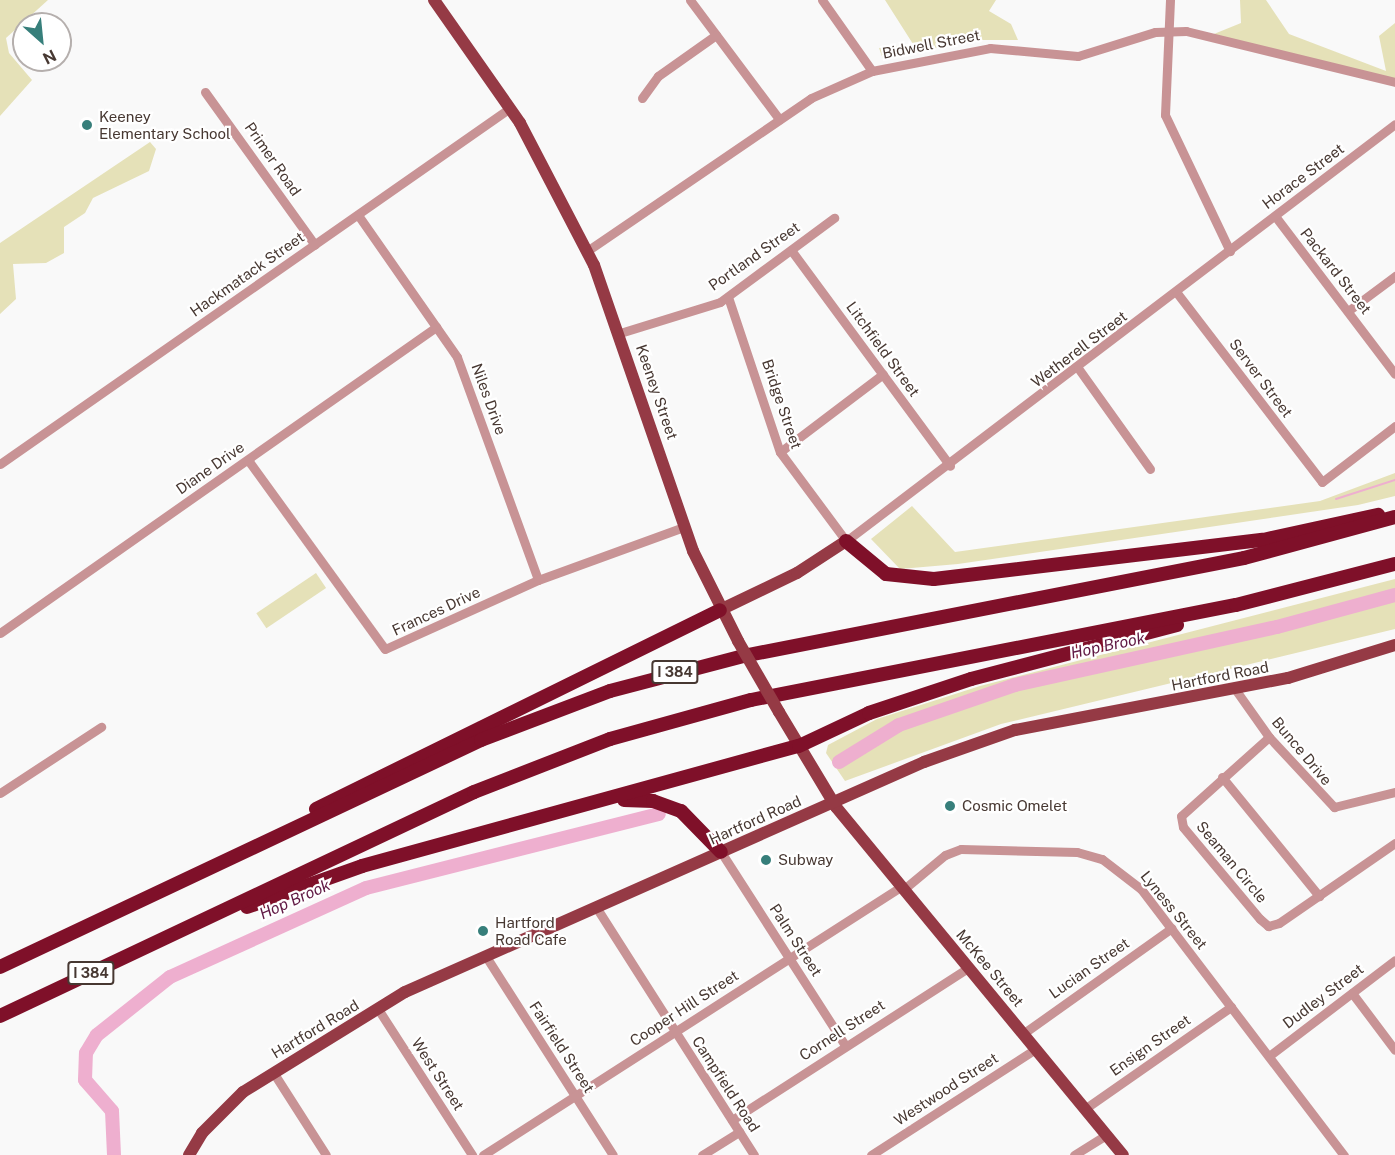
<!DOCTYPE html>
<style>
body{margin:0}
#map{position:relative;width:1395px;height:1155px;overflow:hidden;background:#f9f9f9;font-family:"Public Sans",sans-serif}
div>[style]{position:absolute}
.green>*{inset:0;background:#e5e1b8;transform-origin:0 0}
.stream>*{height:2px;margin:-1px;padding:0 1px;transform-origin:1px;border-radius:1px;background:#eeafcf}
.river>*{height:14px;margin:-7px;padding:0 7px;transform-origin:7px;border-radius:7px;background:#eeafcf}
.minor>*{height:9px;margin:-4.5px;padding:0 4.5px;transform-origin:4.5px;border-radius:4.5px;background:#c89395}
.major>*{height:12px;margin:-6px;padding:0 6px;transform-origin:6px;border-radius:6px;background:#953a45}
.highway>*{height:14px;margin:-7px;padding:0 7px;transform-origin:7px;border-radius:7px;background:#7f1029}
.major-bridge>*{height:12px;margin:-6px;padding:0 6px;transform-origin:6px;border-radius:6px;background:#953a45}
.dots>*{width:16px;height:16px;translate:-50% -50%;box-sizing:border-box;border:3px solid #fff;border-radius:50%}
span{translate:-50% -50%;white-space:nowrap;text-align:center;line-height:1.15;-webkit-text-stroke:4.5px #fff;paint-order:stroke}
.shield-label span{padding:2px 4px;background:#fff;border:2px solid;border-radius:4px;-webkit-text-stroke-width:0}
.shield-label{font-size:14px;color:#473832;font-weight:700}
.street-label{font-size:15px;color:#473832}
.poi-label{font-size:15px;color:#473832}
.left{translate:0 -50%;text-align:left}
.water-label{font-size:16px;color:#601944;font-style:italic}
.north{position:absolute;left:12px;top:12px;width:60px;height:60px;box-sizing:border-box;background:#fff;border:2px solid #b5afad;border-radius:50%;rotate:153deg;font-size:16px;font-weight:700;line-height:24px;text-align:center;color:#473832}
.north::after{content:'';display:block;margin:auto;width:21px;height:27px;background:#377f7b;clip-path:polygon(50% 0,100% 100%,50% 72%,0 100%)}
</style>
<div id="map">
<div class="green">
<i style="clip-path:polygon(0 0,48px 0,6px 38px,9px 53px,32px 80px,0 116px)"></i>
<i style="clip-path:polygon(885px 0,996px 0,989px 11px,1011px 24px,1018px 40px,972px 40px,883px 59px,879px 48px,913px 44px)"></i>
<i style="clip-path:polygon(1240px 0,1266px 0,1289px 34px,1386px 71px,1379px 36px,1395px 23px,1395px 82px,1209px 36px,1241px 23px)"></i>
<i style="clip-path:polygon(150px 142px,156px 149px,149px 171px,93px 198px,85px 213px,64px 227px,64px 253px,46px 263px,13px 264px,16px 299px,0 314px,0 243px)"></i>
<i style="clip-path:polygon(1395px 473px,1395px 496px,1358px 505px,958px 564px,900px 569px,871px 539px,912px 506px,955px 552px,1320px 501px)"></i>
<i style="left:316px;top:573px;width:18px;height:72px;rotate:56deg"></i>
<i style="clip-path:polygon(1395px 579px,1395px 629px,1001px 724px,845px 781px,826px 753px,828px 745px,877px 719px,980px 686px)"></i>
</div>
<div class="stream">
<i style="left:1336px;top:499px;width:62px;rotate:-17.9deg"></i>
</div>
<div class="river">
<i style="left:839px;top:762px;width:70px;rotate:-31.7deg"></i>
<i style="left:899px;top:725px;width:123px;rotate:-19deg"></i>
<i style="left:1015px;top:685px;width:268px;rotate:-12.5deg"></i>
<i style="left:1277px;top:627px;width:122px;rotate:-15.2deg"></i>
<i style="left:114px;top:1155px;width:44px;rotate:-92.6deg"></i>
<i style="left:112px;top:1111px;width:41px;rotate:-131.1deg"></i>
<i style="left:85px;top:1080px;width:27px;rotate:-88deg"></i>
<i style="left:86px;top:1053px;width:21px;rotate:-59deg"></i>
<i style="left:97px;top:1035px;width:93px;rotate:-38.5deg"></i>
<i style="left:170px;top:977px;width:215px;rotate:-24.4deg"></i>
<i style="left:366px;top:888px;width:302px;rotate:-14.2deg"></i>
</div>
<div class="minor">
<i style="left:690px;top:0;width:149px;rotate:53.2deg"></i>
<i style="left:822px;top:0;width:87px;rotate:54.8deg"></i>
<i style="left:1170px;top:0;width:115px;rotate:92.5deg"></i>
<i style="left:1165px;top:115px;width:151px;rotate:64.5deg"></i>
<i style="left:205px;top:92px;width:188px;rotate:54.3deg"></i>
<i style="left:642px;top:98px;width:27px;rotate:-54deg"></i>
<i style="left:658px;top:76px;width:71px;rotate:-35.3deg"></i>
<i style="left:358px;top:215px;width:173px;rotate:55.1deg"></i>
<i style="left:457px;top:357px;width:237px;rotate:70deg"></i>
<i style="left:1275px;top:216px;width:198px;rotate:52.8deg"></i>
<i style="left:791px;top:250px;width:268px;rotate:53.6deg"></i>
<i style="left:587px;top:251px;width:271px;rotate:-34.3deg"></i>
<i style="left:811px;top:98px;width:67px;rotate:-23.9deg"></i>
<i style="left:872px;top:71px;width:120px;rotate:-11deg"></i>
<i style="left:990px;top:48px;width:88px;rotate:5.2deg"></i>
<i style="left:1078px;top:56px;width:81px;rotate:-17.3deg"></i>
<i style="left:1155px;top:32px;width:31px;rotate:-2deg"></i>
<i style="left:1186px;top:31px;width:215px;rotate:13.7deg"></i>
<i style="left:1177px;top:293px;width:238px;rotate:52.5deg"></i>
<i style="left:1322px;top:482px;width:92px;rotate:-37.5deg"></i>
<i style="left:728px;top:297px;width:163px;rotate:71.5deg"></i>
<i style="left:780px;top:452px;width:111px;rotate:53.4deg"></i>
<i style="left:846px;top:541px;width:689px;rotate:-37.22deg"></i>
<i style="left:1348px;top:311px;width:59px;rotate:-36.7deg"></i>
<i style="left:620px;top:333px;width:105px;rotate:-17.2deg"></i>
<i style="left:720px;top:302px;width:142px;rotate:-36.4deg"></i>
<i style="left:1078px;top:368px;width:124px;rotate:54.5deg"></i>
<i style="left:780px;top:452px;width:129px;rotate:-37.1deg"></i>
<i style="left:248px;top:460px;width:233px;rotate:54.1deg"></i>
<i style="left:385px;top:649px;width:168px;rotate:-24.3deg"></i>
<i style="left:538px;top:580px;width:155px;rotate:-20deg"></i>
<i style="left:0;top:464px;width:622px;rotate:-34.92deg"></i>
<i style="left:0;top:633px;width:533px;rotate:-35.06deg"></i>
<i style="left:1235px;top:689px;width:59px;rotate:54.7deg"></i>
<i style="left:1269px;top:737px;width:96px;rotate:47.1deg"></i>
<i style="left:1334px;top:807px;width:63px;rotate:-13.8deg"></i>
<i style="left:1269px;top:737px;width:118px;rotate:138.1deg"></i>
<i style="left:1181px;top:816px;width:11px;rotate:80deg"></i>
<i style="left:1183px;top:827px;width:120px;rotate:50.1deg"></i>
<i style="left:1260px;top:919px;width:11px;rotate:41deg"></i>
<i style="left:1268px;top:926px;width:11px;rotate:-15deg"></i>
<i style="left:1279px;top:923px;width:141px;rotate:-34.6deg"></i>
<i style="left:1222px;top:777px;width:154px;rotate:50.8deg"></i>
<i style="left:0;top:793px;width:121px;rotate:-33.2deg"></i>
<i style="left:721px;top:852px;width:229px;rotate:57.3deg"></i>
<i style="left:904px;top:889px;width:53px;rotate:-39.7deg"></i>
<i style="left:945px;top:855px;width:17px;rotate:-21deg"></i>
<i style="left:961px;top:849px;width:116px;rotate:1.5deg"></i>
<i style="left:1077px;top:852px;width:26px;rotate:16deg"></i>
<i style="left:1102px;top:859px;width:49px;rotate:37.6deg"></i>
<i style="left:1141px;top:889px;width:335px;rotate:52.7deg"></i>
<i style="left:596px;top:907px;width:294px;rotate:57.5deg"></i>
<i style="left:485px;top:955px;width:237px;rotate:57.4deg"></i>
<i style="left:1352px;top:993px;width:71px;rotate:53deg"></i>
<i style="left:378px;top:1009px;width:174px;rotate:57.2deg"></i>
<i style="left:1024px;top:1033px;width:181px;rotate:-35.4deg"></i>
<i style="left:1269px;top:1056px;width:158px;rotate:-37.3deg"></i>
<i style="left:273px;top:1072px;width:98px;rotate:57.4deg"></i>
<i style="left:1086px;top:1108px;width:177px;rotate:-34.9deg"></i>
<i style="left:732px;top:1120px;width:282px;rotate:-32.8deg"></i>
<i style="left:483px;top:1155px;width:498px;rotate:-32.7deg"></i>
<i style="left:702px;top:1155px;width:44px;rotate:-31.9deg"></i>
<i style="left:871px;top:1155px;width:197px;rotate:-32.8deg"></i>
<i style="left:1074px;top:1155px;width:39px;rotate:-32deg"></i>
</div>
<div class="major">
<i style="left:434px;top:0;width:150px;rotate:55deg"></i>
<i style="left:520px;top:123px;width:160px;rotate:62.5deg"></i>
<i style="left:594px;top:265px;width:303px;rotate:70.9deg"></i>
<i style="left:693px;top:551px;width:101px;rotate:63.4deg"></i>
<i style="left:720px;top:610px;width:85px;rotate:-25.7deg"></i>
<i style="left:797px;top:573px;width:59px;rotate:-33.1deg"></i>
<i style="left:779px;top:712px;width:111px;rotate:59deg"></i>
<i style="left:836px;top:807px;width:451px;rotate:50.5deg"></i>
<i style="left:189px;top:1155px;width:26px;rotate:-59deg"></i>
<i style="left:202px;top:1133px;width:58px;rotate:-45deg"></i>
<i style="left:243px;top:1092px;width:190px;rotate:-31.7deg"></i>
<i style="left:405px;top:992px;width:568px;rotate:-23.9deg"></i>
<i style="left:924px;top:762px;width:96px;rotate:-19.4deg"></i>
<i style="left:1015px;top:730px;width:278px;rotate:-10.8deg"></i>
<i style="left:1288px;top:678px;width:112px;rotate:-17.1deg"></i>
</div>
<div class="highway">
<i style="left:846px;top:541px;width:52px;rotate:39.5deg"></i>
<i style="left:886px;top:574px;width:48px;rotate:5.9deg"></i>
<i style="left:934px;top:579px;width:331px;rotate:-6.8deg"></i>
<i style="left:1263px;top:540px;width:118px;rotate:-12.3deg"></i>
<i style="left:624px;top:800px;width:29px;rotate:2deg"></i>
<i style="left:653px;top:801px;width:30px;rotate:20deg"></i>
<i style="left:681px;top:811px;width:57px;rotate:45.7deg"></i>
<i style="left:316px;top:809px;width:450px;rotate:-26.2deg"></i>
<i style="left:247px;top:907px;width:122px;rotate:-19.6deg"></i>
<i style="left:362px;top:866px;width:453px;rotate:-15.4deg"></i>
<i style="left:799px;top:746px;width:77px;rotate:-25.2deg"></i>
<i style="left:869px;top:713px;width:108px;rotate:-18.4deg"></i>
<i style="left:971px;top:679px;width:213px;rotate:-14.7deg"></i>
<i style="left:0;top:967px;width:532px;rotate:-25.26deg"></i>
<i style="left:481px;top:740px;width:138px;rotate:-20.8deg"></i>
<i style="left:610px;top:691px;width:138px;rotate:-14.7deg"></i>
<i style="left:743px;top:656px;width:510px;rotate:-11.07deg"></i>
<i style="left:1244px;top:558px;width:156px;rotate:-15.2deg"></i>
<i style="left:0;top:1016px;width:524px;rotate:-25.29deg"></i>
<i style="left:474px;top:792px;width:146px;rotate:-21.3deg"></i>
<i style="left:610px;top:739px;width:146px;rotate:-15.5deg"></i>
<i style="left:751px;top:700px;width:494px;rotate:-11.1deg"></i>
<i style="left:1236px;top:605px;width:164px;rotate:-14.5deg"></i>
</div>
<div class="major-bridge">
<i style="left:738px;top:641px;width:82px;rotate:60deg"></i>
</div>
<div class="dots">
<i style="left:87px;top:125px;background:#377f7b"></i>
<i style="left:950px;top:806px;background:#377f7b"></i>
<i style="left:766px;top:860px;background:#377f7b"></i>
<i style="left:483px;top:931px;background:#377f7b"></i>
</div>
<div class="shield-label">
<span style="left:675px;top:672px">I 384</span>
<span style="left:91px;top:973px">I 384</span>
</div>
<div class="street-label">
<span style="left:931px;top:44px;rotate:-11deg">Bidwell Street</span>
<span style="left:273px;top:159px;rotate:55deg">Primer Road</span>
<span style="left:1303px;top:176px;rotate:-37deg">Horace Street</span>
<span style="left:754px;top:256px;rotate:-35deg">Portland Street</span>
<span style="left:1336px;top:271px;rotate:52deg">Packard Street</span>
<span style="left:247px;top:274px;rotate:-35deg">Hackmatack Street</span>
<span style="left:883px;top:349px;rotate:54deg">Litchfield Street</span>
<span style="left:1079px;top:349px;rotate:-37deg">Wetherell Street</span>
<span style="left:1261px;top:378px;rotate:53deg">Server Street</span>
<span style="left:657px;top:392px;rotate:71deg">Keeney Street</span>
<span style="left:489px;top:399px;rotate:70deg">Niles Drive</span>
<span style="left:782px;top:404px;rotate:71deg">Bridge Street</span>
<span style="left:210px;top:468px;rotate:-35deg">Diane Drive</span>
<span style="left:436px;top:611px;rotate:-25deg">Frances Drive</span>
<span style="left:1220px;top:676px;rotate:-11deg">Hartford Road</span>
<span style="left:1302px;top:751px;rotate:50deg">Bunce Drive</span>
<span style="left:755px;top:820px;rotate:-24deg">Hartford Road</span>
<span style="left:1232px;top:862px;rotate:50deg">Seaman Circle</span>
<span style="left:1174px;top:910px;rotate:51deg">Lyness Street</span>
<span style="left:796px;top:940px;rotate:57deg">Palm Street</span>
<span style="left:990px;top:968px;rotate:50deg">McKee Street</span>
<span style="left:1089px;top:968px;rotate:-35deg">Lucian Street</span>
<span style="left:1323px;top:996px;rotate:-37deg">Dudley Street</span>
<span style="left:684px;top:1008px;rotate:-33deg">Cooper Hill Street</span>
<span style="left:315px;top:1029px;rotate:-31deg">Hartford Road</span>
<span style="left:842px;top:1030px;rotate:-33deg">Cornell Street</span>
<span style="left:1150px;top:1045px;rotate:-35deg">Ensign Street</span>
<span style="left:562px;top:1047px;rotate:57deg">Fairfield Street</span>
<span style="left:438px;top:1074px;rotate:57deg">West Street</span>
<span style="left:726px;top:1084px;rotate:57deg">Campfield Road</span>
<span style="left:946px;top:1089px;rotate:-33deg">Westwood Street</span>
</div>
<div class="poi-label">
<span class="left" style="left:99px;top:125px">Keeney<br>Elementary School</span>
<span class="left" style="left:962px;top:806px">Cosmic Omelet</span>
<span class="left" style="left:778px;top:860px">Subway</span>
<span class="left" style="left:495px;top:931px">Hartford<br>Road Cafe</span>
</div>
<div class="water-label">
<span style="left:1108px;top:646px;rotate:-12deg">Hop Brook</span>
<span style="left:295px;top:900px;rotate:-24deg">Hop Brook</span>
</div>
<div class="north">N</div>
</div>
